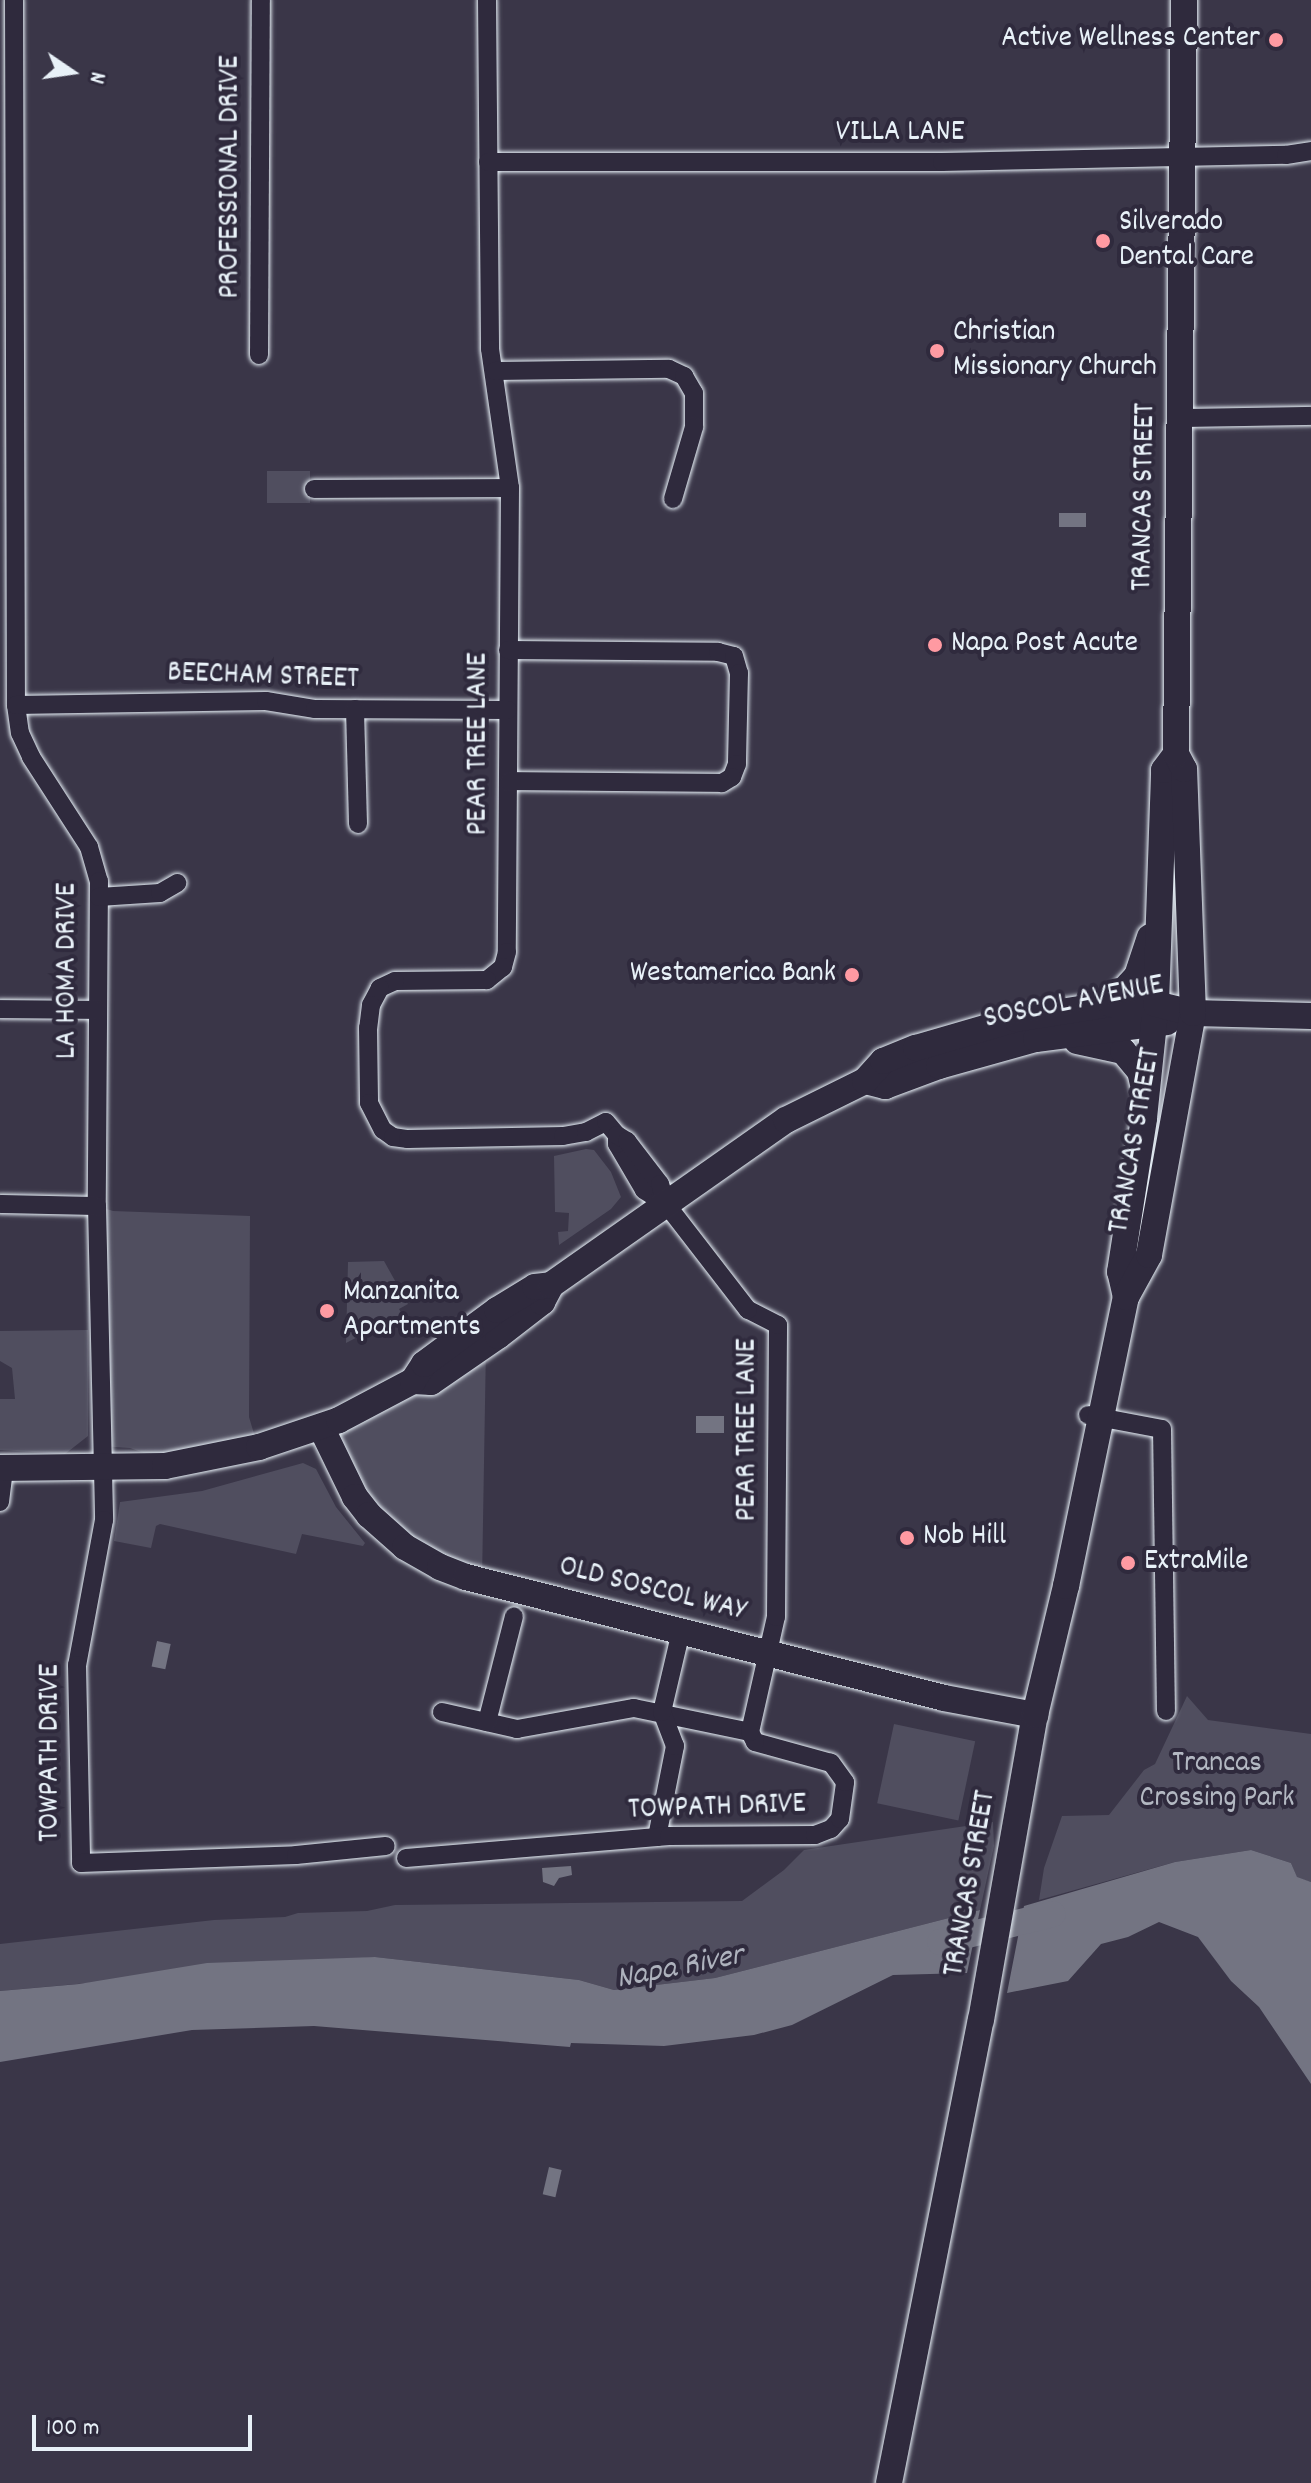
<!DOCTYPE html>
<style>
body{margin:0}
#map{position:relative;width:1311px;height:2483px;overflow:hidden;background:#3a3648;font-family:Dekko,sans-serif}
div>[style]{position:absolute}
.green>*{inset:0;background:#504e5f;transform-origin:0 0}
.water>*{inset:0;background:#737482;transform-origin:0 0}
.river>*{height:26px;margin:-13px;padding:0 13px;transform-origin:13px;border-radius:13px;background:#737482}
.roads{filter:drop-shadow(0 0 2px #e8f1f8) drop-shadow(0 0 2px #e8f1f8)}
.street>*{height:18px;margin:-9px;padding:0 9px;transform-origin:9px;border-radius:9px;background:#2f2a3d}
.secondary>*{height:26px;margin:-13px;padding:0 13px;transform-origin:13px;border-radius:13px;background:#2f2a3d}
.dots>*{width:22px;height:22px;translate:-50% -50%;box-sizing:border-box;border:4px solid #2f2a3d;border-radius:50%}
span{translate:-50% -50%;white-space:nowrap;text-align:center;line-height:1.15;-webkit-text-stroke:8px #2f2a3d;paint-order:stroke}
.poi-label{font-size:30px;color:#e8f1f8}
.right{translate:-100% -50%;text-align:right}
.left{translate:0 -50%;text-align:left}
.street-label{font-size:30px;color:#e8f1f8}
.park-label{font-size:30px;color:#b3b8c2}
.water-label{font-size:32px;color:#aeb2bd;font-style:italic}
.north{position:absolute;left:32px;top:32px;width:80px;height:80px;-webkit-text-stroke:6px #2f2a3d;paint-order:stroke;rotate:103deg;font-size:22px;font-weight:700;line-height:32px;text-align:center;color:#e8f1f8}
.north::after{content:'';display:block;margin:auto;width:28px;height:36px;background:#e8f1f8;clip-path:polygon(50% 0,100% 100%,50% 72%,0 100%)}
.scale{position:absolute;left:32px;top:2415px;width:220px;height:36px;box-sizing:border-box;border:4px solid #e8f1f8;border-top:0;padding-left:10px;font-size:24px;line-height:28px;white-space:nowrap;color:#e8f1f8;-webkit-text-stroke:6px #2f2a3d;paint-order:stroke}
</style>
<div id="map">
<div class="green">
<i style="left:267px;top:471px;width:43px;height:32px"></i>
<i style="clip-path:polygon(586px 1149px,594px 1150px,611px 1172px,621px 1197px,611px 1209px,559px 1245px,558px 1232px,568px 1231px,569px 1213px,555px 1212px,554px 1156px)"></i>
<i style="clip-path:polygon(97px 1206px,113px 1211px,250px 1216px,249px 1417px,255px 1437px,152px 1456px,130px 1448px,100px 1446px)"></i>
<i style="clip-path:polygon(384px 1261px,408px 1304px,399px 1309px,402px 1314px,346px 1343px,348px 1262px)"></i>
<i style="clip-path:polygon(88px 1330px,88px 1436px,65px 1454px,0 1450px,0 1399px,15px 1399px,12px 1368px,0 1361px,0 1331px)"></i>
<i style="clip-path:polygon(486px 1345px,482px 1581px,405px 1547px,324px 1434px)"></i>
<i style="clip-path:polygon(303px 1463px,316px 1469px,336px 1507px,365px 1543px,363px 1546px,302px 1534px,296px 1554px,160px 1524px,156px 1526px,151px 1548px,114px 1541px,120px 1502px,202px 1491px)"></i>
<i style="clip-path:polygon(1187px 1696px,1208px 1720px,1311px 1734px,1311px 1882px,1297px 1878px,1291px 1863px,1251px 1850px,1175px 1862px,1039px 1900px,1044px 1868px,1062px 1816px,1109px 1815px,1144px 1770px,1155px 1764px)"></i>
<i style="left:894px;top:1724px;width:83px;height:81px;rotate:12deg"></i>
<i style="clip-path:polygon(993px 1822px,994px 1846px,980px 1910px,715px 1978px,614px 1990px,579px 1980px,375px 1957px,0 1991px,0 1944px,214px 1920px,285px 1917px,298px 1913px,367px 1911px,395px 1905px,742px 1901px,784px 1870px,804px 1850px)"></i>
</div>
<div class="water">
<i style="left:1059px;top:513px;width:27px;height:14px"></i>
<i style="left:696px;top:1416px;width:28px;height:17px"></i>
<i style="left:157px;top:1641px;width:14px;height:26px;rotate:12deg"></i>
<i style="clip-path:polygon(1251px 1850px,1291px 1863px,1297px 1877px,1311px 1882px,1311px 2084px,1259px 2007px,1231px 1981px,1198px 1937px,1159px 1922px,1128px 1937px,1101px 1944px,1068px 1981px,1007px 1993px,1024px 1906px,1175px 1862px)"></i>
<i style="clip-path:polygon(571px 1866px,572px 1875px,559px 1878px,554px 1886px,543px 1882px,542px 1868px)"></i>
<i style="clip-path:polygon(980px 1910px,967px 1973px,893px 1975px,792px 2025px,754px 2035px,664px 2046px,571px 2043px,570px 2047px,314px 2026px,192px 2030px,0 2062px,0 1991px,79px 1984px,207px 1963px,375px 1957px,579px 1980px,614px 1990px,715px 1978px)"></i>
<i style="left:549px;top:2167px;width:13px;height:28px;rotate:13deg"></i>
</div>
<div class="river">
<i style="left:940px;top:1942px;width:116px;rotate:-13.9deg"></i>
</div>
<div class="roads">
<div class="street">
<i style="left:14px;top:0;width:705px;rotate:89.84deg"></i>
<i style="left:16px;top:705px;width:28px;rotate:82deg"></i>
<i style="left:20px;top:733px;width:26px;rotate:65deg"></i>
<i style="left:31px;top:757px;width:107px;rotate:57.2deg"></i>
<i style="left:89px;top:847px;width:35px;rotate:74deg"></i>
<i style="left:99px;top:881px;width:325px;rotate:90.4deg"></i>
<i style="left:97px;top:1206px;width:314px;rotate:88.7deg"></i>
<i style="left:104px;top:1520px;width:147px;rotate:100.5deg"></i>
<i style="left:77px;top:1665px;width:198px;rotate:88.8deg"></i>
<i style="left:81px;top:1863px;width:215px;rotate:-2.1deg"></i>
<i style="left:296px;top:1855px;width:90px;rotate:-5.7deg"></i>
<i style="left:487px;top:0;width:349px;rotate:89.5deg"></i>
<i style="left:490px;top:349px;width:140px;rotate:81.8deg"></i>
<i style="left:510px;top:488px;width:464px;rotate:90.4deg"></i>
<i style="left:507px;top:952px;width:16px;rotate:105deg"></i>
<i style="left:503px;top:967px;width:21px;rotate:141deg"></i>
<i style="left:487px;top:980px;width:92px;rotate:179.4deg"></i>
<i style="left:395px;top:981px;width:17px;rotate:155deg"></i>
<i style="left:380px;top:988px;width:19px;rotate:118deg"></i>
<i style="left:371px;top:1005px;width:23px;rotate:97deg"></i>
<i style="left:368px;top:1028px;width:75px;rotate:89.2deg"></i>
<i style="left:369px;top:1103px;width:30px;rotate:63deg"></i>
<i style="left:383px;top:1130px;width:12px;rotate:35deg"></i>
<i style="left:393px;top:1137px;width:15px;rotate:8deg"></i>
<i style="left:408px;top:1139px;width:155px;rotate:-1.1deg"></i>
<i style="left:563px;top:1136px;width:23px;rotate:-10deg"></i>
<i style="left:586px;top:1132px;width:22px;rotate:-27deg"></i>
<i style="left:606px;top:1122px;width:17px;rotate:50deg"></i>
<i style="left:488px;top:162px;width:454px"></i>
<i style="left:942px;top:162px;width:344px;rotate:-1.2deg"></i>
<i style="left:1286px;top:155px;width:25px;rotate:-9deg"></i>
<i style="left:259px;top:355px;width:355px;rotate:-89.7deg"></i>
<i style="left:495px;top:371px;width:174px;rotate:-0.7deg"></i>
<i style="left:669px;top:369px;width:17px;rotate:25deg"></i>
<i style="left:684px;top:376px;width:20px;rotate:60deg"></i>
<i style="left:694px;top:393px;width:34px;rotate:90deg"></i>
<i style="left:694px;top:427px;width:75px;rotate:106.3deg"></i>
<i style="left:1178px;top:418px;width:133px;rotate:-0.9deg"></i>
<i style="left:314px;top:489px;width:196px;rotate:-0.3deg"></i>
<i style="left:508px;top:650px;width:210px;rotate:0.5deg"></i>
<i style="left:718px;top:652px;width:16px;rotate:14deg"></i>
<i style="left:734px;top:656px;width:18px;rotate:74deg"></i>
<i style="left:739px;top:673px;width:91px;rotate:91.3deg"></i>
<i style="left:737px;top:764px;width:14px;rotate:111deg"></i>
<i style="left:732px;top:777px;width:12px;rotate:149deg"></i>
<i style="left:722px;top:783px;width:213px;rotate:-179.5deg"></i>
<i style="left:16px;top:705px;width:250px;rotate:-0.9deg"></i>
<i style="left:266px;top:701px;width:50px;rotate:9.3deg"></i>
<i style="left:315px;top:709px;width:193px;rotate:0.3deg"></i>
<i style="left:355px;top:709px;width:115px;rotate:88.5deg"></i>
<i style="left:99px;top:897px;width:61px;rotate:-3.8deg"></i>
<i style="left:160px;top:893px;width:20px;rotate:-30deg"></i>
<i style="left:0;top:1009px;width:96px;rotate:0.6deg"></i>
<i style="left:0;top:1204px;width:97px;rotate:1.2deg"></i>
<i style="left:1088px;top:1415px;width:75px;rotate:10.7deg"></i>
<i style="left:1162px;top:1429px;width:282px;rotate:89.2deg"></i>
<i style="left:0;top:1502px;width:34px;rotate:-83deg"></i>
<i style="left:442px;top:1712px;width:77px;rotate:12.8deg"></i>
<i style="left:517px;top:1729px;width:119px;rotate:-10.2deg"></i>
<i style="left:634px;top:1708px;width:118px;rotate:11.7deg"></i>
<i style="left:487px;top:1722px;width:109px;rotate:-75.7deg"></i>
<i style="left:657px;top:1837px;width:93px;rotate:-78.8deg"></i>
<i style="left:675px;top:1746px;width:36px;rotate:-111deg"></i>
<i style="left:662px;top:1712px;width:83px;rotate:-76.8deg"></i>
<i style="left:406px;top:1858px;width:264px;rotate:-4.8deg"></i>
<i style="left:669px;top:1836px;width:146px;rotate:-0.4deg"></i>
<i style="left:815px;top:1835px;width:17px;rotate:-21deg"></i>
<i style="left:831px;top:1829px;width:13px;rotate:-48deg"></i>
<i style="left:840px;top:1819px;width:37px;rotate:-82deg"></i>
<i style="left:845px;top:1782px;width:24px;rotate:-126deg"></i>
<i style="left:831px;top:1763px;width:79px;rotate:-164.6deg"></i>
<i style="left:755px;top:1742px;width:11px;rotate:-117deg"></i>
<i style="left:750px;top:1732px;width:118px;rotate:-77.3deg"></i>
<i style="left:776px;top:1617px;width:292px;rotate:-89.6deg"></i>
<i style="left:778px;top:1325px;width:34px;rotate:-153deg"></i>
<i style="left:748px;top:1310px;width:134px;rotate:-127.7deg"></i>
<i style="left:666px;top:1204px;width:26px;rotate:-148deg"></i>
<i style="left:644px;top:1190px;width:53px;rotate:-120.4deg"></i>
<i style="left:617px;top:1144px;width:9px;rotate:-90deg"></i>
<i style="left:617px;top:1135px;width:12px;rotate:31deg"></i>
<i style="left:627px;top:1141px;width:54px;rotate:52.5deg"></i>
<i style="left:660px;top:1184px;width:21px;rotate:73deg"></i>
</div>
<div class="secondary">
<i style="left:1111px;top:1004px;width:38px;rotate:-47deg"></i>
<i style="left:1137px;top:976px;width:41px;rotate:-71.6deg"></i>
<i style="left:1077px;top:1041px;width:47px;rotate:12.3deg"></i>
<i style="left:1123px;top:1051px;width:26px;rotate:50deg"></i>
<i style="left:1140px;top:1071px;width:17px;rotate:77deg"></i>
<i style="left:865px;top:1081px;width:21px;rotate:14deg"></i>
<i style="left:885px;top:1086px;width:58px;rotate:-20.3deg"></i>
<i style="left:939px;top:1066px;width:101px;rotate:-15.6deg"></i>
<i style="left:1036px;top:1039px;width:132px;rotate:-7.4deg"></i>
<i style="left:1126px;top:1297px;width:26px;rotate:-103deg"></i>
<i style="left:1120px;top:1272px;width:156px;rotate:-81.1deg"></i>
<i style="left:1144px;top:1118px;width:115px;rotate:-84deg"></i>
<i style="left:1156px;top:1004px;width:234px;rotate:-88deg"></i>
<i style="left:1164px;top:770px;width:20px;rotate:-53deg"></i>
<i style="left:413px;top:1381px;width:18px;rotate:3deg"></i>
<i style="left:431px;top:1382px;width:81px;rotate:-34.5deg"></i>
<i style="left:498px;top:1336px;width:56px;rotate:-37.7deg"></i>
<i style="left:542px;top:1302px;width:19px;rotate:-62deg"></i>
<i style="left:321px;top:1427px;width:78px;rotate:64.1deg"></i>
<i style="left:355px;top:1497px;width:23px;rotate:52deg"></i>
<i style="left:369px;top:1515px;width:48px;rotate:41.6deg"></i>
<i style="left:405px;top:1547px;width:40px;rotate:29.7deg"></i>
<i style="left:440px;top:1567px;width:28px;rotate:21deg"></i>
<i style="left:466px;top:1577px;width:493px;rotate:14.2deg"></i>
<i style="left:944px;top:1698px;width:93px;rotate:10.6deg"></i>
<i style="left:0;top:1468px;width:165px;rotate:-0.7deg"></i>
<i style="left:165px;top:1466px;width:96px;rotate:-11.4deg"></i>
<i style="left:259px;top:1447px;width:84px;rotate:-18.6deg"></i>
<i style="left:339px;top:1420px;width:84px;rotate:-27.8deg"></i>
<i style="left:413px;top:1381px;width:20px;rotate:-57deg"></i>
<i style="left:424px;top:1364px;width:91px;rotate:-36.5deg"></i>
<i style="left:497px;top:1310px;width:44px;rotate:-31.2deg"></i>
<i style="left:535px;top:1287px;width:16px;rotate:-7deg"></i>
<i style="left:551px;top:1285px;width:287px;rotate:-35.1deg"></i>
<i style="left:786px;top:1120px;width:88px;rotate:-26.3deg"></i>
<i style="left:865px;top:1081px;width:27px;rotate:-48deg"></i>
<i style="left:883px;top:1061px;width:35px;rotate:-22deg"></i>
<i style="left:916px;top:1048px;width:104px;rotate:-16.2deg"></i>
<i style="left:1016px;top:1019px;width:96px;rotate:-9deg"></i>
<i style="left:1111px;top:1004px;width:45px"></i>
<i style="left:1156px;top:1004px;width:38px;rotate:14deg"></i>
<i style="left:1193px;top:1013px;width:118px;rotate:1.5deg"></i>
<i style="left:889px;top:2483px;width:472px;rotate:-78.8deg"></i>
<i style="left:981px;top:2020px;width:310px;rotate:-80deg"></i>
<i style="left:1035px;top:1715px;width:133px;rotate:-76.5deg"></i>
<i style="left:1066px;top:1586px;width:295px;rotate:-78.3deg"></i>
<i style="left:1126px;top:1297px;width:48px;rotate:-61.3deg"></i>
<i style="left:1149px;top:1255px;width:246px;rotate:-79.7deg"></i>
<i style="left:1193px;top:1013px;width:244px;rotate:-92.1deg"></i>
<i style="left:1184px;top:769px;width:17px;rotate:-118deg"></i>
<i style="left:1176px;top:754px;width:754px;rotate:-89.39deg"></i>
</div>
</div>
<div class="dots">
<i style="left:1276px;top:40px;background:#ff9aa2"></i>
<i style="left:1103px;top:241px;background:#ff9aa2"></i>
<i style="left:937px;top:351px;background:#ff9aa2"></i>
<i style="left:935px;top:645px;background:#ff9aa2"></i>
<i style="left:852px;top:975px;background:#ff9aa2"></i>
<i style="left:327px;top:1311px;background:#ff9aa2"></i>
<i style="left:907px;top:1538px;background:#ff9aa2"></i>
<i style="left:1128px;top:1563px;background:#ff9aa2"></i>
</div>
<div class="poi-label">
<span class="right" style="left:1260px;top:40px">Active Wellness Center</span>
<span class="left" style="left:1119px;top:241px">Silverado<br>Dental Care</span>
<span class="left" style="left:953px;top:351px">Christian<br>Missionary Church</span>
<span class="left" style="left:951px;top:645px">Napa Post Acute</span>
<span class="right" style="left:836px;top:975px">Westamerica Bank</span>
<span class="left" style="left:343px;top:1311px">Manzanita<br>Apartments</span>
<span class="left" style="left:923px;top:1538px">Nob Hill</span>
<span class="left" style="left:1144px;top:1563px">ExtraMile</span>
</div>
<div class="street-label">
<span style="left:900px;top:134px">VILLA LANE</span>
<span style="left:232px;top:177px;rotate:-90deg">PROFESSIONAL DRIVE</span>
<span style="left:1146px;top:497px;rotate:-89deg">TRANCAS STREET</span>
<span style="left:263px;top:678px;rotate:2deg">BEECHAM STREET</span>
<span style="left:480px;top:744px;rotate:-90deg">PEAR TREE LANE</span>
<span style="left:69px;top:971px;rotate:-90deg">LA HOMA DRIVE</span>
<span style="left:1074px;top:1004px;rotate:-11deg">SOSCOL AVENUE</span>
<span style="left:1137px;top:1141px;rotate:-80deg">TRANCAS STREET</span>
<span style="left:749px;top:1430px;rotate:-90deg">PEAR TREE LANE</span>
<span style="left:652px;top:1591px;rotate:14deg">OLD SOSCOL WAY</span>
<span style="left:52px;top:1753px;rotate:-90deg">TOWPATH DRIVE</span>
<span style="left:717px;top:1809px;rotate:-2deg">TOWPATH DRIVE</span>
<span style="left:972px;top:1884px;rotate:-80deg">TRANCAS STREET</span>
</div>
<div class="park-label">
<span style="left:1217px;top:1782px">Trancas<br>Crossing Park</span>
</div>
<div class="water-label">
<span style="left:680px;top:1969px;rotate:-11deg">Napa River</span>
</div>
<div class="north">N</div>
<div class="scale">100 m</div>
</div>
